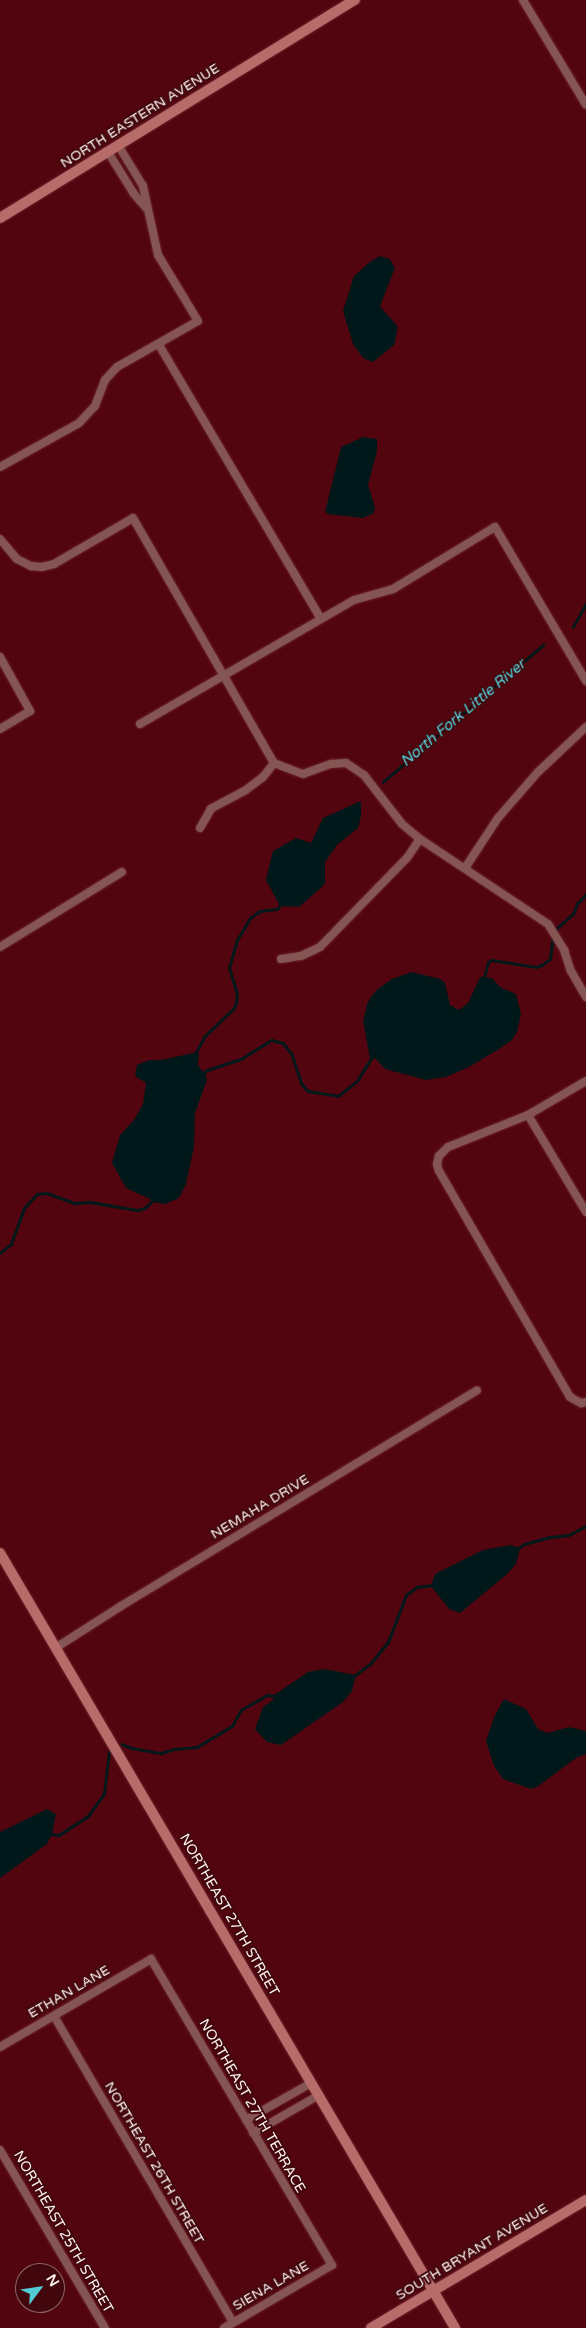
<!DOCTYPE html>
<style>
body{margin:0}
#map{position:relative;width:586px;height:2328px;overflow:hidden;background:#53050f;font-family:"Varela Round",sans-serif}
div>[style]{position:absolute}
.water>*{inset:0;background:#00181a}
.stream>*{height:2.5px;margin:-1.25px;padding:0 1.25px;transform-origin:1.25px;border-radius:1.25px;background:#00181a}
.roads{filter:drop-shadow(0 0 1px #6b262e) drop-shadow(0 0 1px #6b262e)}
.street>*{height:8px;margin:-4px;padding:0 4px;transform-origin:4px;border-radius:4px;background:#855553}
.secondary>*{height:10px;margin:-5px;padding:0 5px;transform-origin:5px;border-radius:5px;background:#b86c6a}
span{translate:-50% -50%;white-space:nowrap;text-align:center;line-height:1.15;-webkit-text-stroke:4px #41070c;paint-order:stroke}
.street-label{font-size:14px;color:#fbf1f0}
.water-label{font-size:15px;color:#55d6e0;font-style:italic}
.north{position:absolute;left:15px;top:2263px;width:50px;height:50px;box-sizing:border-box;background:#41070c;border:1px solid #8b6567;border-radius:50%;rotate:59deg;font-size:14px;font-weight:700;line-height:20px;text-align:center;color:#fbf1f0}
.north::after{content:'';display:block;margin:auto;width:18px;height:22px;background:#51ccd5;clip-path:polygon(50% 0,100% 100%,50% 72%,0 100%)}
</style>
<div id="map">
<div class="water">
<i style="clip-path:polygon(380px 256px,390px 259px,395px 268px,380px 306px,398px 327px,394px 345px,373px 362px,363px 358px,353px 344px,343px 311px,354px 276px,370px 262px)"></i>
<i style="clip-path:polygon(363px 437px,377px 439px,377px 451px,368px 485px,375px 507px,374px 513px,363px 518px,328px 514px,325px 512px,341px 447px)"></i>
<i style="clip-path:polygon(361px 801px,361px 816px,358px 828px,337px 845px,325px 862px,325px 883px,321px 888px,299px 907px,280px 906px,266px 880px,273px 851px,296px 838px,311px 843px,323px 818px)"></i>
<i style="clip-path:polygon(412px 972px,440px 979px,445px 983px,450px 1005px,459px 1010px,468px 1003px,480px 977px,492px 978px,500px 987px,516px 994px,521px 1014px,517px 1032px,512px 1040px,499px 1049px,469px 1067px,446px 1077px,426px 1080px,385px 1069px,376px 1059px,370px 1058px,363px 1021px,367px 1004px,372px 995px,379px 988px,392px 979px)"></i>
<i style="clip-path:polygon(197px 1052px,199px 1054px,198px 1064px,201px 1070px,205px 1072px,207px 1080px,195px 1113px,194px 1147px,186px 1184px,179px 1198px,165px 1204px,152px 1202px,150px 1199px,126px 1188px,112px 1163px,120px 1135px,134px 1120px,143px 1104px,146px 1083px,135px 1076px,137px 1065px,149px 1060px,161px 1060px)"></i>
<i style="clip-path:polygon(511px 1545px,520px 1548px,516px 1564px,506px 1575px,460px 1613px,449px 1609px,431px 1586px,435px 1574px,483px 1550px)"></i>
<i style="clip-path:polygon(324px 1669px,356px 1675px,352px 1691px,343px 1702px,281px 1745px,267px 1742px,255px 1729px,263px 1707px,273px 1700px,274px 1695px,308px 1672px)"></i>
<i style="clip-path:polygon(504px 1699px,526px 1709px,538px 1729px,547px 1733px,569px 1727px,586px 1731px,586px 1754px,576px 1758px,537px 1787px,531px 1789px,503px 1779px,494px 1766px,486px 1741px,494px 1717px)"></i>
<i style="clip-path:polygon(47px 1809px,56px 1814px,52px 1834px,47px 1844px,0 1878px,0 1832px)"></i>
</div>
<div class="stream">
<i style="left:573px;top:627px;width:26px;rotate:-61deg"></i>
<i style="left:383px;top:782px;width:211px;rotate:-40.6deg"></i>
<i style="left:555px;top:930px;width:24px;rotate:-42deg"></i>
<i style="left:573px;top:914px;width:11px;rotate:-68deg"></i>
<i style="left:577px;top:904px;width:13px;rotate:-48deg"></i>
<i style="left:484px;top:978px;width:16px;rotate:-76deg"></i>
<i style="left:488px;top:962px;width:4px;rotate:-27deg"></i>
<i style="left:492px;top:960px;width:45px;rotate:9deg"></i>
<i style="left:536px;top:967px;width:6px;rotate:-18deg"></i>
<i style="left:542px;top:965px;width:10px;rotate:-37deg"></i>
<i style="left:550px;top:959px;width:24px;rotate:-83deg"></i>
<i style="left:195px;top:1054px;width:21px;rotate:-61deg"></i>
<i style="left:205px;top:1036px;width:40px;rotate:-44deg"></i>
<i style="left:234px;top:1008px;width:5px;rotate:-68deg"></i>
<i style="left:236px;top:1003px;width:9px;rotate:-84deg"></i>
<i style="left:237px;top:994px;width:27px;rotate:-107deg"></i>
<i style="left:229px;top:968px;width:29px;rotate:-74deg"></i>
<i style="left:237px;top:940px;width:26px;rotate:-59deg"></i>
<i style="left:250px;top:918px;width:12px;rotate:-35deg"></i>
<i style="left:260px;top:911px;width:17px;rotate:-7deg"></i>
<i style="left:277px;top:909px;width:6px;rotate:-51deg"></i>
<i style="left:203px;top:1074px;width:6px;rotate:-45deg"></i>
<i style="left:207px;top:1070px;width:36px;rotate:-18deg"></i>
<i style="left:241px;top:1059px;width:36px;rotate:-32deg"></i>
<i style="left:272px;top:1040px;width:11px;rotate:15deg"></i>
<i style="left:283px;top:1043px;width:14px;rotate:51deg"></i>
<i style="left:292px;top:1054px;width:32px;rotate:72deg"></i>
<i style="left:302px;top:1084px;width:9px;rotate:49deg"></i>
<i style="left:308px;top:1091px;width:30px;rotate:9deg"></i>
<i style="left:338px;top:1096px;width:24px;rotate:-38deg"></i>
<i style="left:357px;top:1081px;width:31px;rotate:-58deg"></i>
<i style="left:0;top:1253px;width:14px;rotate:-39deg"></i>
<i style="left:11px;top:1244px;width:38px;rotate:-70deg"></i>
<i style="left:24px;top:1208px;width:19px;rotate:-47deg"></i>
<i style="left:37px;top:1194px;width:10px;rotate:-6deg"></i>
<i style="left:47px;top:1193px;width:30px;rotate:20deg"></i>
<i style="left:75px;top:1203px;width:15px;rotate:-4deg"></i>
<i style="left:90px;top:1202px;width:49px;rotate:9.5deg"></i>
<i style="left:138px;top:1210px;width:7px;rotate:-16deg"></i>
<i style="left:145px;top:1208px;width:11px;rotate:-45deg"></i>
<i style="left:518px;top:1548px;width:8px;rotate:-30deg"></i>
<i style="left:525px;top:1544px;width:26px;rotate:-16deg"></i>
<i style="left:550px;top:1537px;width:19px;rotate:-6deg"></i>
<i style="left:569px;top:1535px;width:19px;rotate:-28deg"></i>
<i style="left:354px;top:1676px;width:21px;rotate:-37deg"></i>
<i style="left:371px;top:1663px;width:27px;rotate:-51deg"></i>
<i style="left:388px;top:1642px;width:50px;rotate:-69deg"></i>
<i style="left:406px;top:1595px;width:14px;rotate:-36deg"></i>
<i style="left:417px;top:1587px;width:16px;rotate:-7deg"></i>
<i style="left:122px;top:1744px;width:11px;rotate:22deg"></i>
<i style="left:132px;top:1748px;width:29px;rotate:10deg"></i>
<i style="left:161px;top:1753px;width:14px;rotate:-17deg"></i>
<i style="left:174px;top:1749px;width:23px;rotate:-5deg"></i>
<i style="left:197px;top:1747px;width:41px;rotate:-31deg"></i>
<i style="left:232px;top:1726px;width:18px;rotate:-61deg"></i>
<i style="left:241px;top:1710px;width:30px;rotate:-30deg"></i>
<i style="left:267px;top:1695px;width:10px;rotate:6deg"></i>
<i style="left:51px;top:1834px;width:8px;rotate:7deg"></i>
<i style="left:59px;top:1835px;width:35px;rotate:-33deg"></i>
<i style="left:88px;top:1816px;width:27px;rotate:-54deg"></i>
<i style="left:104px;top:1794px;width:42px;rotate:-83.2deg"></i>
</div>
<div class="roads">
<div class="street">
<i style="left:523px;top:0;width:122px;rotate:59deg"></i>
<i style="left:108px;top:152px;width:49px;rotate:58.2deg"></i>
<i style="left:134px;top:194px;width:18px;rotate:49deg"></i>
<i style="left:159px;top:345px;width:318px;rotate:59.4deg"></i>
<i style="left:0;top:467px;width:90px;rotate:-29.1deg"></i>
<i style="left:79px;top:423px;width:23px;rotate:-47deg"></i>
<i style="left:95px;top:406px;width:28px;rotate:-69deg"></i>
<i style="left:105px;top:380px;width:18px;rotate:-47deg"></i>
<i style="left:117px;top:367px;width:93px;rotate:-29.6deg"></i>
<i style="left:198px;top:321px;width:77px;rotate:-121.2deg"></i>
<i style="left:158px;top:255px;width:71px;rotate:-102.3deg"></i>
<i style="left:143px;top:186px;width:48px;rotate:-121.4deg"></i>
<i style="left:0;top:539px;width:26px;rotate:50deg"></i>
<i style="left:17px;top:559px;width:16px;rotate:27deg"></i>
<i style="left:31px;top:566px;width:11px;rotate:5deg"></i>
<i style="left:42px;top:567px;width:12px;rotate:-14deg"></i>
<i style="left:54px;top:564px;width:91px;rotate:-30.2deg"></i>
<i style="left:133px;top:518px;width:283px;rotate:60.1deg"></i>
<i style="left:274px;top:763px;width:18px;rotate:128deg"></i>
<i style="left:263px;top:777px;width:21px;rotate:143deg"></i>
<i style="left:246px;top:790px;width:40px;rotate:152deg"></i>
<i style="left:211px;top:809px;width:22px;rotate:120deg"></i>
<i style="left:0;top:657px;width:62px;rotate:60.9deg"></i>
<i style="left:30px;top:711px;width:35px;rotate:149deg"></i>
<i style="left:140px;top:724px;width:247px;rotate:-30.1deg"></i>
<i style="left:354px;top:600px;width:41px;rotate:-15.8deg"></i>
<i style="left:393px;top:589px;width:119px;rotate:-31.3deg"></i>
<i style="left:495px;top:527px;width:179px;rotate:59.4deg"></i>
<i style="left:274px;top:763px;width:31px;rotate:21deg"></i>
<i style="left:303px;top:774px;width:30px;rotate:-20deg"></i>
<i style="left:331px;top:764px;width:15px;rotate:-4deg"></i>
<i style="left:346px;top:763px;width:22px;rotate:34deg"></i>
<i style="left:364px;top:775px;width:62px;rotate:52.2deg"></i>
<i style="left:402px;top:824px;width:23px;rotate:40deg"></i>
<i style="left:420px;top:839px;width:154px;rotate:33.6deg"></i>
<i style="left:548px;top:924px;width:31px;rotate:58deg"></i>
<i style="left:564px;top:950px;width:22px;rotate:72deg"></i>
<i style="left:571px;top:971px;width:30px;rotate:60deg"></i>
<i style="left:465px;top:868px;width:60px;rotate:-56.6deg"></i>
<i style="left:498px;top:818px;width:61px;rotate:-49deg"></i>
<i style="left:538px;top:772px;width:66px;rotate:-43.2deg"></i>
<i style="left:0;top:947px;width:143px;rotate:-31.6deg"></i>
<i style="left:281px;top:959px;width:20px;rotate:-9deg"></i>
<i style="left:301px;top:956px;width:21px;rotate:-25deg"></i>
<i style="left:320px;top:947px;width:124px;rotate:-45.7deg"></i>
<i style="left:407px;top:858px;width:23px;rotate:-56deg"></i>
<i style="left:586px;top:1081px;width:67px;rotate:149.6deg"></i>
<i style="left:528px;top:1115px;width:86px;rotate:158.2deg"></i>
<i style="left:448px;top:1147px;width:13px;rotate:135deg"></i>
<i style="left:439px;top:1156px;width:8px;rotate:104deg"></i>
<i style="left:437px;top:1164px;width:7px;rotate:74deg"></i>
<i style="left:439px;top:1171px;width:261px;rotate:59.9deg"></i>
<i style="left:570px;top:1397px;width:13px;rotate:29deg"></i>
<i style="left:581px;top:1403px;width:5px;rotate:-11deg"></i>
<i style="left:528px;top:1115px;width:113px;rotate:59.1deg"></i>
<i style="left:57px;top:1647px;width:76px;rotate:-32.6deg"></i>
<i style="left:121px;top:1606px;width:416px;rotate:-31.2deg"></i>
<i style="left:54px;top:2016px;width:355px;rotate:59.7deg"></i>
<i style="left:0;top:2047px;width:175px;rotate:-30.2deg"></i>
<i style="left:151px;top:1959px;width:356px;rotate:59.4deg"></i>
<i style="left:332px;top:2265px;width:125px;rotate:149.7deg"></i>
<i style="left:246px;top:2120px;width:75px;rotate:-29.6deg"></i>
<i style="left:253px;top:2133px;width:76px;rotate:-29.9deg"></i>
<i style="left:0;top:2150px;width:207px;rotate:59.5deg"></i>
</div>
<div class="secondary">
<i style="left:0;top:218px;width:417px;rotate:-31.6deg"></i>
<i style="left:0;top:1553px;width:899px;rotate:59.58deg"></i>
<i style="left:371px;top:2328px;width:250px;rotate:-30.8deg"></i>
</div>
</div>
<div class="street-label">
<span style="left:140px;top:116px;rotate:-32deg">NORTH EASTERN AVENUE</span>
<span style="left:260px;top:1507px;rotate:-31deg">NEMAHA DRIVE</span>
<span style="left:229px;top:1915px;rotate:60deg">NORTHEAST 27TH STREET</span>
<span style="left:69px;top:1992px;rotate:-30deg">ETHAN LANE</span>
<span style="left:252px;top:2106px;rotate:60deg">NORTHEAST 27TH TERRACE</span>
<span style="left:154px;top:2163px;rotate:60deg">NORTHEAST 26TH STREET</span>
<span style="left:63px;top:2232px;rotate:60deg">NORTHEAST 25TH STREET</span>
<span style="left:472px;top:2252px;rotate:-31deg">SOUTH BRYANT AVENUE</span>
<span style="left:271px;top:2286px;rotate:-30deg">SIENA LANE</span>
</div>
<div class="water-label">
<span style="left:463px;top:713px;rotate:-40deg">North Fork Little River</span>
</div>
<div class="north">N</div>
</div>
